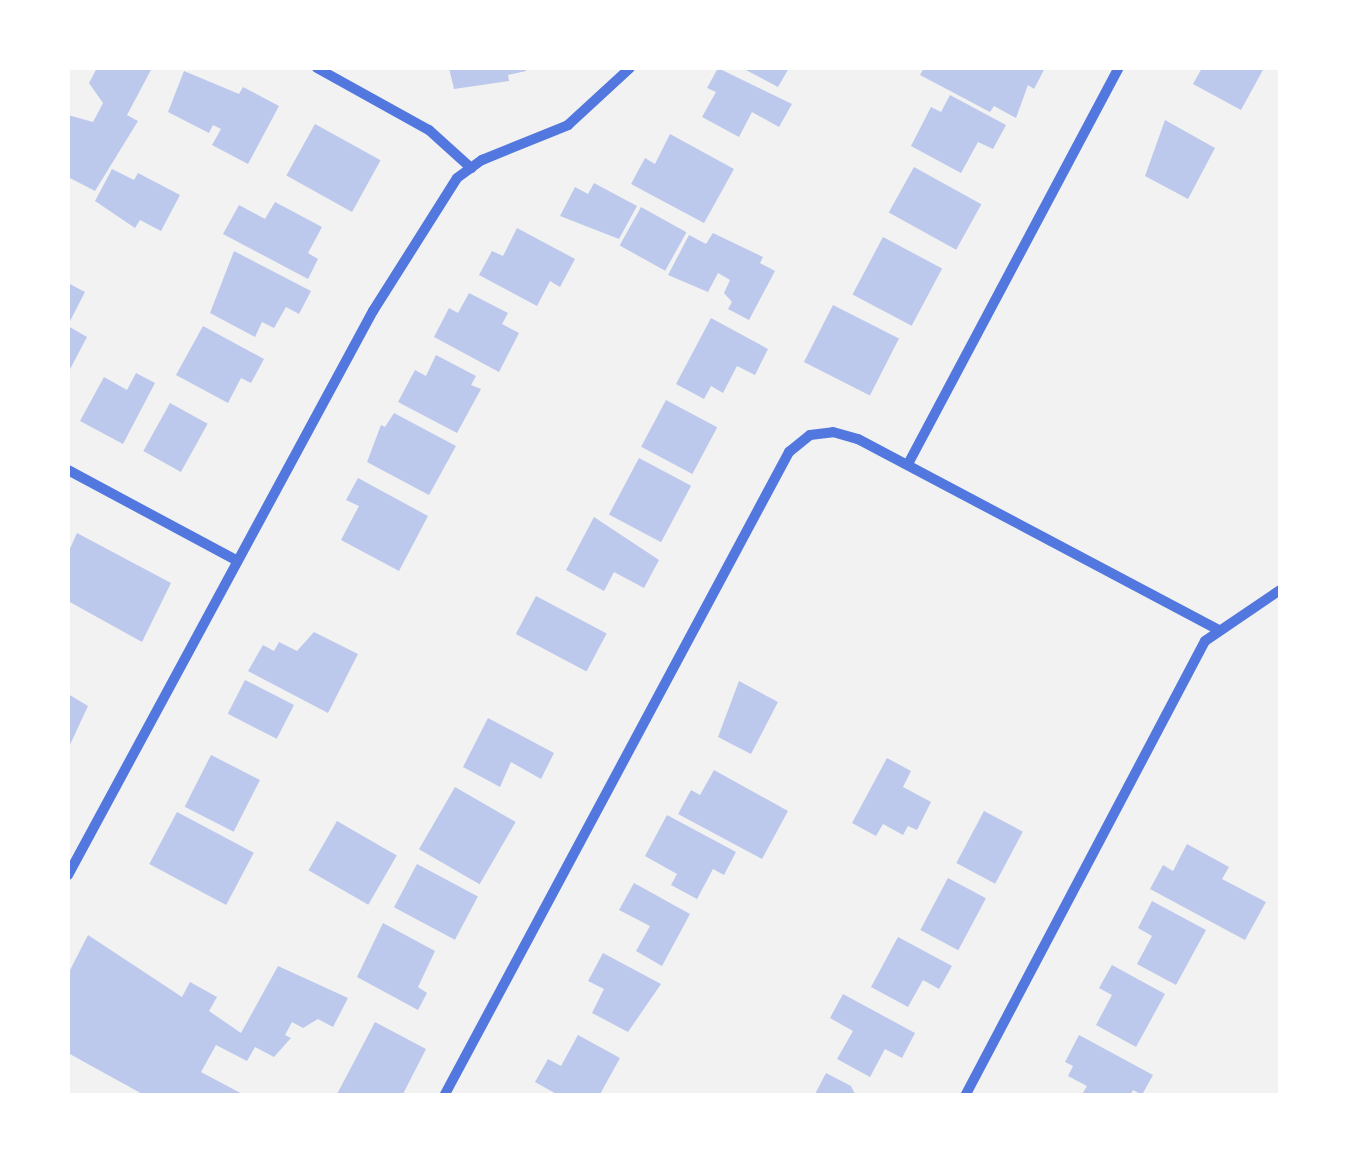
<!DOCTYPE html>
<style>
body{margin:0}
#map{position:relative;width:1348px;height:1163px;overflow:hidden;background:#f2f2f2;font-family:Arial,sans-serif}
div>[style]{position:absolute}
.building>*{inset:0;background:#bdc9ec;transform-origin:0 0}
.minor>*{height:10px;margin:-5px;padding:0 5px;transform-origin:5px;border-radius:5px;background:#5277de}
span{translate:-50% -50%;white-space:nowrap;text-align:center;line-height:1.15;-webkit-text-stroke:10px #fff;paint-order:stroke}
.frame{position:absolute;inset:0;border:70px solid #fff;pointer-events:none}
</style>
<div id="map">
<div class="building">
<i style="clip-path:polygon(97px 68px,152px 68px,127px 115px,138px 121px,95px 191px,68px 177px,68px 115px,93px 122px,103px 103px,89px 83px)"></i>
<i style="clip-path:polygon(449px 68px,525px 68px,526px 71px,508px 75px,509px 81px,454px 89px)"></i>
<i style="clip-path:polygon(718px 68px,792px 104px,779px 127px,752px 112px,739px 137px,702px 117px,716px 92px,707px 88px)"></i>
<i style="clip-path:polygon(742px 68px,789px 68px,778px 87px)"></i>
<i style="clip-path:polygon(924px 68px,1045px 68px,1034px 89px,1028px 85px,1016px 118px,994px 106px,990px 112px,920px 75px)"></i>
<i style="clip-path:polygon(1202px 68px,1264px 68px,1241px 110px,1193px 84px)"></i>
<i style="clip-path:polygon(184px 71px,239px 94px,243px 87px,279px 106px,248px 164px,212px 145px,221px 129px,213px 125px,209px 133px,168px 112px)"></i>
<i style="clip-path:polygon(950px 95px,1006px 125px,993px 149px,978px 142px,961px 173px,911px 146px,931px 107px,941px 112px)"></i>
<i style="clip-path:polygon(1165px 120px,1215px 148px,1188px 199px,1145px 176px)"></i>
<i style="left:315px;top:124px;width:75px;height:59px;rotate:29deg"></i>
<i style="clip-path:polygon(670px 134px,734px 169px,704px 223px,631px 184px,645px 158px,655px 164px)"></i>
<i style="left:914px;top:167px;width:77px;height:52px;rotate:29deg"></i>
<i style="clip-path:polygon(112px 169px,134px 180px,138px 173px,180px 195px,161px 231px,140px 220px,135px 228px,95px 201px)"></i>
<i style="clip-path:polygon(594px 183px,637px 206px,619px 239px,560px 216px,575px 187px,588px 194px)"></i>
<i style="clip-path:polygon(275px 202px,322px 227px,308px 253px,318px 259px,308px 279px,223px 234px,239px 205px,265px 219px)"></i>
<i style="left:641px;top:207px;width:52px;height:44px;rotate:29deg"></i>
<i style="clip-path:polygon(517px 228px,575px 259px,560px 287px,550px 281px,537px 306px,479px 275px,492px 251px,503px 256px)"></i>
<i style="clip-path:polygon(713px 233px,763px 257px,760px 263px,775px 271px,749px 320px,728px 309px,732px 302px,724px 293px,730px 280px,718px 273px,708px 292px,668px 275px,689px 235px,706px 244px)"></i>
<i style="left:883px;top:237px;width:67px;height:65px;rotate:28deg"></i>
<i style="clip-path:polygon(234px 251px,311px 291px,299px 314px,286px 307px,274px 328px,262px 322px,255px 337px,210px 313px)"></i>
<i style="clip-path:polygon(68px 283px,85px 292px,68px 325px)"></i>
<i style="clip-path:polygon(469px 293px,508px 313px,502px 324px,519px 333px,499px 372px,434px 337px,449px 308px,458px 313px)"></i>
<i style="left:833px;top:305px;width:74px;height:64px;rotate:27deg"></i>
<i style="clip-path:polygon(711px 318px,768px 349px,755px 375px,737px 366px,723px 393px,711px 386px,704px 399px,676px 384px)"></i>
<i style="clip-path:polygon(68px 326px,87px 337px,68px 373px)"></i>
<i style="clip-path:polygon(203px 326px,264px 359px,251px 383px,241px 378px,228px 403px,176px 375px)"></i>
<i style="clip-path:polygon(436px 355px,476px 376px,471px 385px,481px 389px,457px 433px,398px 402px,415px 370px,426px 376px)"></i>
<i style="clip-path:polygon(136px 373px,155px 383px,123px 444px,80px 421px,104px 377px,127px 390px)"></i>
<i style="left:666px;top:400px;width:58px;height:53px;rotate:28deg"></i>
<i style="left:170px;top:403px;width:43px;height:55px;rotate:29deg"></i>
<i style="clip-path:polygon(394px 413px,456px 446px,429px 495px,367px 462px,381px 425px,385px 427px)"></i>
<i style="left:639px;top:458px;width:59px;height:64px;rotate:28deg"></i>
<i style="clip-path:polygon(358px 478px,428px 516px,399px 571px,341px 540px,359px 506px,346px 500px)"></i>
<i style="clip-path:polygon(594px 517px,659px 560px,644px 588px,614px 572px,604px 591px,566px 570px)"></i>
<i style="clip-path:polygon(77px 533px,171px 583px,142px 642px,68px 601px,68px 553px)"></i>
<i style="left:536px;top:596px;width:80px;height:43px;rotate:28deg"></i>
<i style="clip-path:polygon(314px 632px,358px 654px,328px 713px,248px 671px,263px 645px,274px 651px,279px 642px,297px 651px)"></i>
<i style="left:245px;top:680px;width:55px;height:38px;rotate:27deg"></i>
<i style="clip-path:polygon(739px 681px,778px 702px,751px 754px,718px 737px)"></i>
<i style="clip-path:polygon(68px 694px,88px 706px,68px 749px)"></i>
<i style="clip-path:polygon(488px 718px,554px 753px,541px 779px,511px 762px,500px 787px,463px 767px)"></i>
<i style="left:211px;top:755px;width:55px;height:58px;rotate:27deg"></i>
<i style="clip-path:polygon(887px 758px,911px 771px,903px 787px,931px 802px,917px 830px,908px 826px,903px 835px,883px 824px,876px 836px,852px 823px)"></i>
<i style="clip-path:polygon(714px 770px,788px 811px,762px 859px,678px 814px,691px 790px,700px 795px)"></i>
<i style="left:455px;top:787px;width:70px;height:72px;rotate:30deg"></i>
<i style="left:984px;top:811px;width:44px;height:59px;rotate:28deg"></i>
<i style="left:177px;top:812px;width:87px;height:59px;rotate:28deg"></i>
<i style="clip-path:polygon(667px 815px,736px 852px,724px 875px,713px 869px,697px 899px,671px 885px,677px 874px,645px 856px)"></i>
<i style="left:337px;top:821px;width:69px;height:57px;rotate:30deg"></i>
<i style="clip-path:polygon(1187px 844px,1229px 867px,1222px 879px,1266px 902px,1245px 940px,1150px 889px,1163px 865px,1173px 871px)"></i>
<i style="left:417px;top:864px;width:69px;height:49px;rotate:28deg"></i>
<i style="left:948px;top:878px;width:43px;height:59px;rotate:28deg"></i>
<i style="clip-path:polygon(634px 883px,690px 914px,662px 966px,636px 951px,650px 926px,619px 910px)"></i>
<i style="clip-path:polygon(1152px 901px,1206px 930px,1176px 985px,1137px 964px,1152px 936px,1138px 928px)"></i>
<i style="clip-path:polygon(383px 923px,435px 951px,418px 987px,427px 993px,418px 1010px,357px 977px)"></i>
<i style="clip-path:polygon(88px 935px,182px 997px,190px 982px,217px 997px,209px 1011px,241px 1033px,278px 966px,348px 998px,333px 1027px,318px 1019px,303px 1028px,292px 1022px,285px 1035px,291px 1038px,274px 1057px,255px 1047px,247px 1061px,216px 1045px,201px 1072px,246px 1096px,146px 1096px,68px 1053px,68px 974px)"></i>
<i style="clip-path:polygon(898px 937px,952px 966px,939px 989px,923px 980px,908px 1007px,871px 987px)"></i>
<i style="clip-path:polygon(603px 953px,661px 984px,628px 1032px,592px 1013px,604px 989px,588px 981px)"></i>
<i style="clip-path:polygon(1112px 965px,1165px 994px,1136px 1047px,1096px 1025px,1112px 995px,1099px 988px)"></i>
<i style="clip-path:polygon(843px 994px,915px 1033px,902px 1058px,885px 1049px,870px 1077px,837px 1059px,853px 1031px,830px 1018px)"></i>
<i style="clip-path:polygon(375px 1022px,426px 1049px,402px 1096px,336px 1096px)"></i>
<i style="clip-path:polygon(578px 1035px,620px 1058px,599px 1096px,560px 1096px,535px 1082px,548px 1059px,561px 1066px)"></i>
<i style="clip-path:polygon(1079px 1035px,1153px 1075px,1142px 1095px,1133px 1090px,1130px 1096px,1081px 1096px,1087px 1086px,1068px 1076px,1073px 1066px,1065px 1062px)"></i>
<i style="clip-path:polygon(826px 1073px,851px 1086px,856px 1096px,814px 1096px)"></i>
</div>
<div class="minor">
<i style="left:317px;top:68px;width:128px;rotate:29deg"></i>
<i style="left:429px;top:130px;width:57px;rotate:42.1deg"></i>
<i style="left:908px;top:464px;width:449px;rotate:-62deg"></i>
<i style="left:68px;top:470px;width:191px;rotate:28.2deg"></i>
<i style="left:68px;top:875px;width:641px;rotate:-61.6deg"></i>
<i style="left:373px;top:311px;width:157px;rotate:-57.7deg"></i>
<i style="left:457px;top:178px;width:31px;rotate:-36deg"></i>
<i style="left:482px;top:160px;width:93px;rotate:-22.1deg"></i>
<i style="left:568px;top:125px;width:84px;rotate:-42.6deg"></i>
<i style="left:444px;top:1096px;width:731px;rotate:-61.82deg"></i>
<i style="left:789px;top:452px;width:27px;rotate:-39deg"></i>
<i style="left:810px;top:435px;width:23px;rotate:-7deg"></i>
<i style="left:833px;top:432px;width:26px;rotate:16deg"></i>
<i style="left:858px;top:439px;width:406px;rotate:27.9deg"></i>
<i style="left:965px;top:1096px;width:514px;rotate:-62.19deg"></i>
<i style="left:1205px;top:641px;width:91px;rotate:-34.2deg"></i>
</div>
<div class="frame"></div>
</div>
